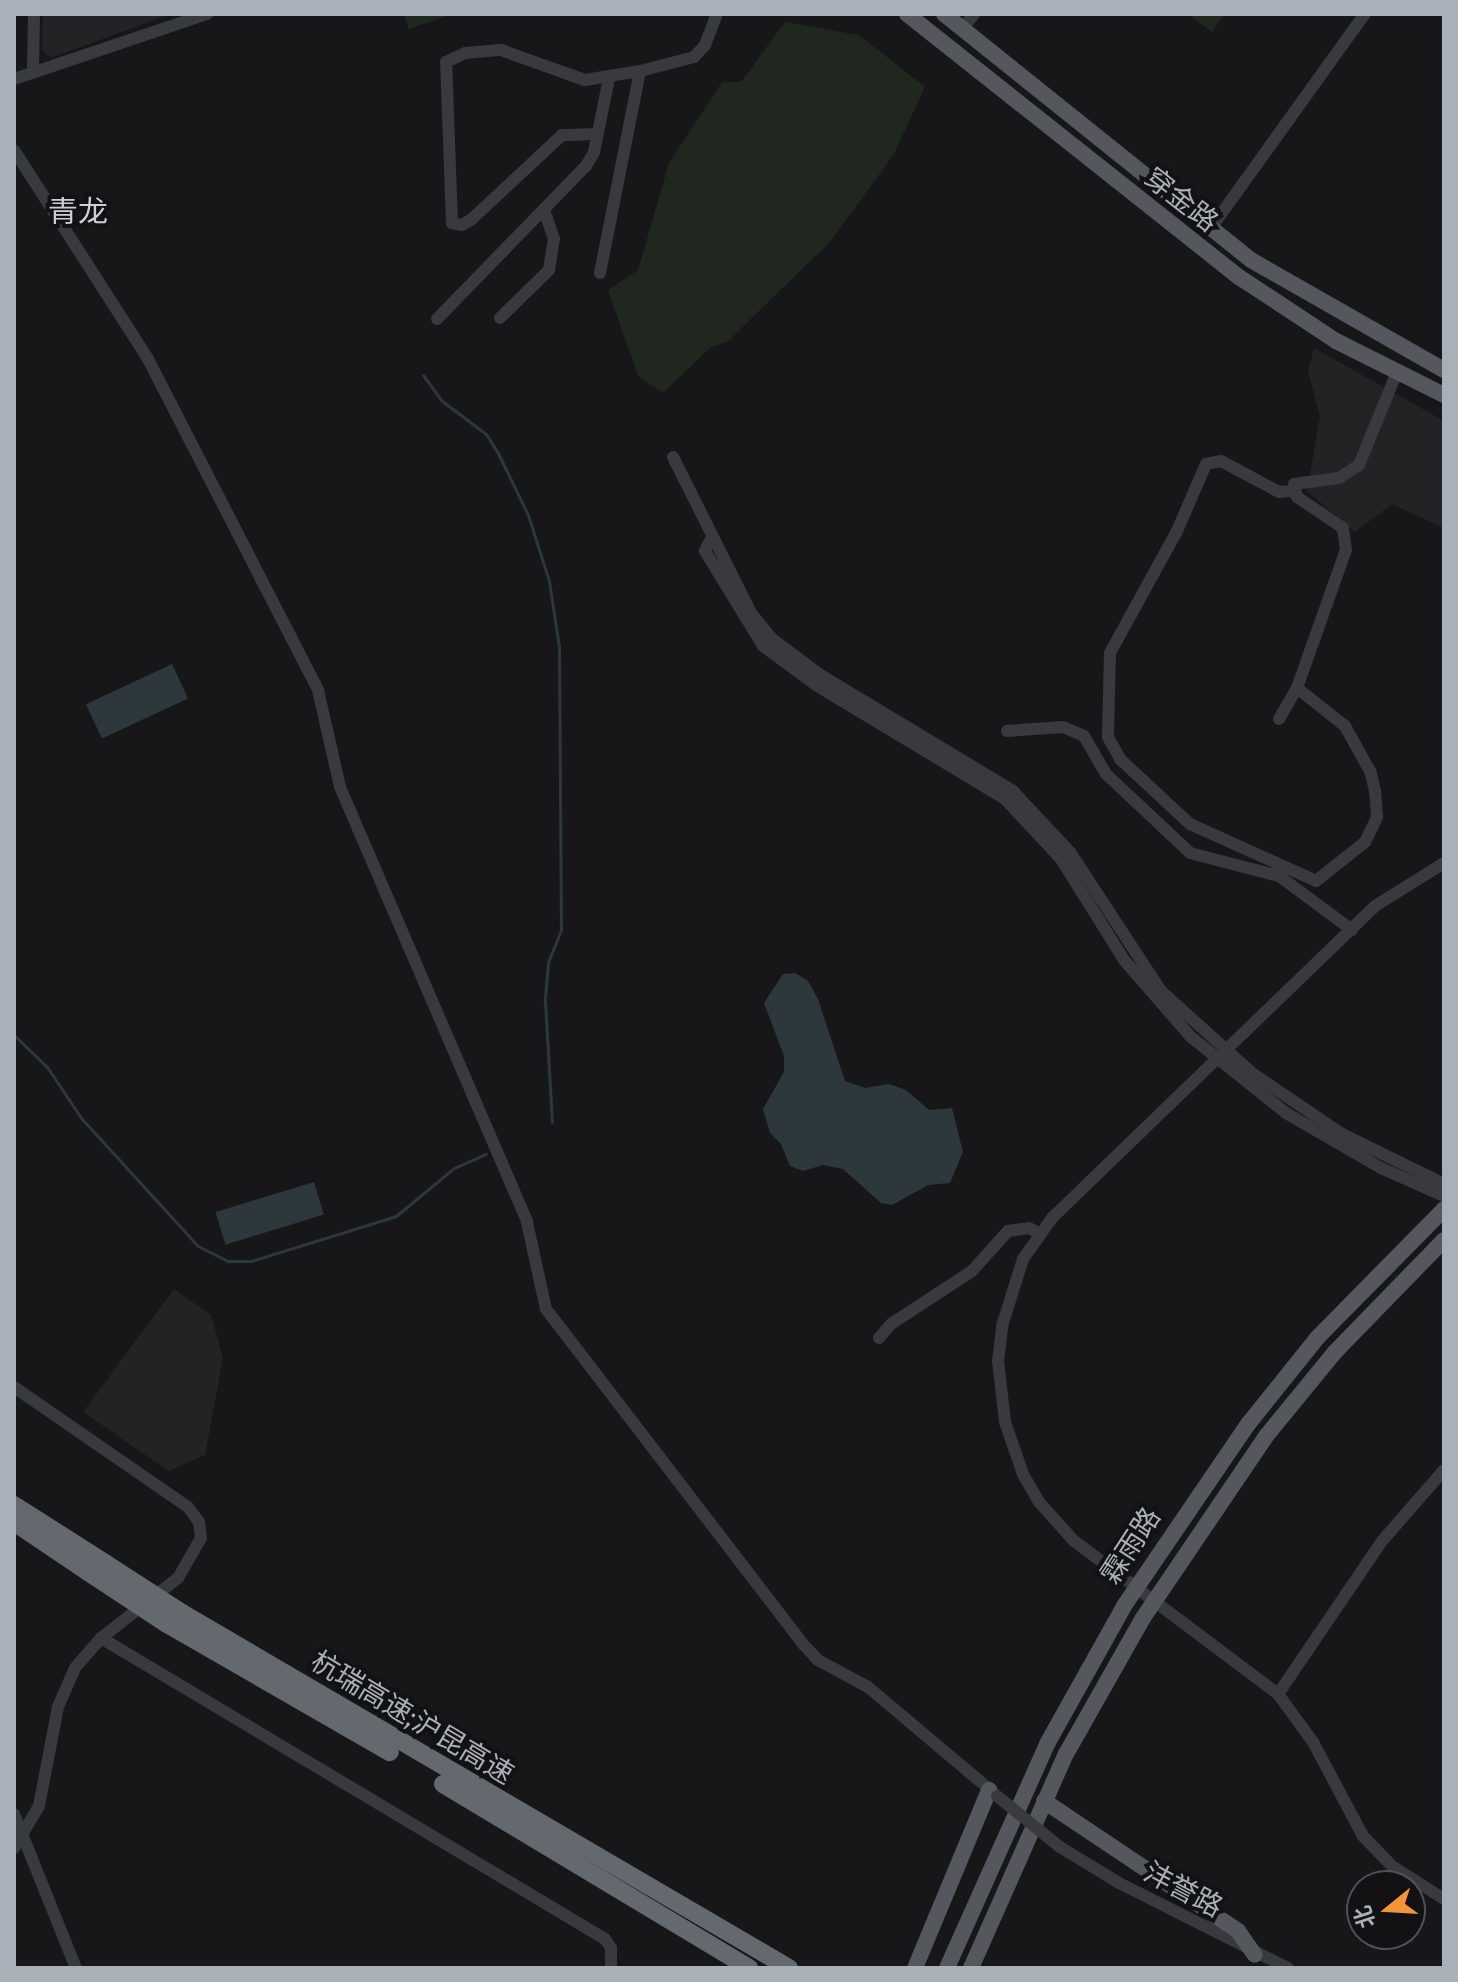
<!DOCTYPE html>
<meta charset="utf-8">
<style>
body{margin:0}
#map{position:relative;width:1458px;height:1982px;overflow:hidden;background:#171719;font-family:"Fira Sans Condensed","Noto Sans SC",sans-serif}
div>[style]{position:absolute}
.built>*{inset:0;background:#232326}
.green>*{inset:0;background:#1f271f}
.water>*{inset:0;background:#2d383d;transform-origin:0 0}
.stream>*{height:3px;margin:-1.5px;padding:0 1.5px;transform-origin:1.5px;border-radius:1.5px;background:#2d383d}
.minor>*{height:12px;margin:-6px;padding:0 6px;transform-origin:6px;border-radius:6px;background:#383a3e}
.major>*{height:16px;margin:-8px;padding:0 8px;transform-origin:8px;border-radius:8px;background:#54575d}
.highway>*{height:18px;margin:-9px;padding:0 9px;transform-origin:9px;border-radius:9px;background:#64686f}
.minor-bridge>*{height:12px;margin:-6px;padding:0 6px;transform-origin:6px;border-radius:6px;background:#383a3e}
.major-bridge>*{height:16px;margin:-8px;padding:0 8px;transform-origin:8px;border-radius:8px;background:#54575d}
.highway-bridge>*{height:18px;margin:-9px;padding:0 9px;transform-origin:9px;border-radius:9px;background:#64686f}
span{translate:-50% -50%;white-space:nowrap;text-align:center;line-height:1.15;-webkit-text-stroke:8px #121214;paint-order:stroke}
.street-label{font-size:28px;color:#a9b0b9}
.neighbourhood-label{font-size:30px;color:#caced5}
.frame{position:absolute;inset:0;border:16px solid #a9b0b9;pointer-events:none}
.north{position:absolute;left:1346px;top:1870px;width:80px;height:80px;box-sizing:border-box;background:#121214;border:2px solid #4e5156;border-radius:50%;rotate:252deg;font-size:22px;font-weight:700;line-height:32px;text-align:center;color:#a9b0b9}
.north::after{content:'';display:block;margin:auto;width:28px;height:36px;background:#f29535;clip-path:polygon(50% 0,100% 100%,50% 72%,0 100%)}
</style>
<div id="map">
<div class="built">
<i style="clip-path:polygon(43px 14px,170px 14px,51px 58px,42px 51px)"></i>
<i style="clip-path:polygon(1314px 348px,1444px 421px,1444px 528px,1392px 504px,1355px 532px,1307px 491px,1320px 416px,1308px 371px)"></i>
<i style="clip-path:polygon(174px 1289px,211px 1315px,223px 1358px,205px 1455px,169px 1471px,83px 1412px)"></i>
</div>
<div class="green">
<i style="clip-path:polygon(404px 14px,449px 14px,449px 15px,409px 29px)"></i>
<i style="clip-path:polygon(1187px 14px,1225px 14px,1212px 32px)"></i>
<i style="clip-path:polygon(785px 22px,859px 35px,925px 87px,894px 154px,830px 242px,727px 342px,711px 347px,663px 393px,638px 376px,608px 290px,638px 270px,669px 163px,722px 82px,741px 82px)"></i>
</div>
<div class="water">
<i style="left:172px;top:664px;width:38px;height:95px;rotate:65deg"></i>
<i style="clip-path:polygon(795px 973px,808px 981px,818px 999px,845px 1081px,865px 1088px,889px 1084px,906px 1090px,929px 1110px,952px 1108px,963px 1152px,950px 1183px,928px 1185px,892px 1205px,881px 1203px,843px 1169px,823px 1165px,803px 1171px,790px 1166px,781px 1144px,770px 1133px,763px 1109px,784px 1072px,784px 1056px,764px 1003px,783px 974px)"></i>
<i style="left:314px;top:1182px;width:34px;height:103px;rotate:73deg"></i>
</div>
<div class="stream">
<i style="left:423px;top:375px;width:32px;rotate:54deg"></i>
<i style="left:442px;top:401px;width:55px;rotate:36.9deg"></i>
<i style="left:486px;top:434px;width:22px;rotate:58deg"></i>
<i style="left:498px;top:453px;width:69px;rotate:64.2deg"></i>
<i style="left:528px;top:515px;width:69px;rotate:72.3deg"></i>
<i style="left:549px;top:581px;width:67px;rotate:81.4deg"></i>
<i style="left:559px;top:647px;width:283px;rotate:89.6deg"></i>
<i style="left:561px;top:930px;width:35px;rotate:112deg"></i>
<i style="left:548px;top:963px;width:38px;rotate:95deg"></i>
<i style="left:545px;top:1001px;width:121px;rotate:86.7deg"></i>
<i style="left:14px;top:1035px;width:46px;rotate:44.1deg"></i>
<i style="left:47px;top:1067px;width:63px;rotate:56.1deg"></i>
<i style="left:82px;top:1119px;width:172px;rotate:47.6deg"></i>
<i style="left:198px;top:1246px;width:34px;rotate:27deg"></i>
<i style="left:228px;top:1261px;width:23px"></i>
<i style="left:251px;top:1261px;width:152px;rotate:-17.2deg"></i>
<i style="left:396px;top:1216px;width:75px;rotate:-39.6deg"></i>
<i style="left:454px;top:1168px;width:35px;rotate:-24deg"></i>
</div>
<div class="minor">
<i style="left:962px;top:29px;width:19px;rotate:-51deg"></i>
<i style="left:33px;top:72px;width:58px;rotate:-89deg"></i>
<i style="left:14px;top:79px;width:204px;rotate:-18.6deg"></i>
<i style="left:595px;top:134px;width:33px;rotate:178deg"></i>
<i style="left:562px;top:135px;width:123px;rotate:137deg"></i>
<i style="left:472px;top:219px;width:12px;rotate:149deg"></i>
<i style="left:462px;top:225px;width:10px;rotate:-169deg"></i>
<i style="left:452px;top:223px;width:161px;rotate:-92.1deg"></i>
<i style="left:446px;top:62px;width:21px;rotate:-25deg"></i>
<i style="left:465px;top:53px;width:36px;rotate:-5deg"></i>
<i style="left:501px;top:50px;width:89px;rotate:19.7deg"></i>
<i style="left:585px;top:80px;width:56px;rotate:-9.3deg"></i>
<i style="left:14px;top:150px;width:248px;rotate:57.3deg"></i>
<i style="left:148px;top:359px;width:372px;rotate:62.8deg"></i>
<i style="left:318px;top:690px;width:99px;rotate:77.2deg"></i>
<i style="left:340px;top:787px;width:473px;rotate:66.7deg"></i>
<i style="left:527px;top:1222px;width:89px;rotate:77.7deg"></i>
<i style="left:546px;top:1309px;width:422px;rotate:52.5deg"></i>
<i style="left:803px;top:1644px;width:22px;rotate:47deg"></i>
<i style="left:818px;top:1660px;width:57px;rotate:28.4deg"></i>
<i style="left:868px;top:1687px;width:165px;rotate:40.1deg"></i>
<i style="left:1211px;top:228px;width:264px;rotate:-54.3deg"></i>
<i style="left:600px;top:273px;width:206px;rotate:-78.8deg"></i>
<i style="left:640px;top:71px;width:56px;rotate:-14.5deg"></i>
<i style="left:694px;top:57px;width:16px;rotate:-47deg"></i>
<i style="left:705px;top:45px;width:33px;rotate:-69deg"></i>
<i style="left:500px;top:318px;width:69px;rotate:-44.4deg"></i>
<i style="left:549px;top:270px;width:31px;rotate:-81deg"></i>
<i style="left:554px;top:239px;width:28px;rotate:-109deg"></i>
<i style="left:437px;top:319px;width:214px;rotate:-45.8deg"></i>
<i style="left:586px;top:166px;width:16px;rotate:-60deg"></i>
<i style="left:594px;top:152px;width:76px;rotate:-78.5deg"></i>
<i style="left:673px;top:457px;width:174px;rotate:63.4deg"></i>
<i style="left:751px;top:613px;width:32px;rotate:51deg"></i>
<i style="left:771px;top:638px;width:64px;rotate:36.7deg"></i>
<i style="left:822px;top:676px;width:222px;rotate:31deg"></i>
<i style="left:1012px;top:790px;width:85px;rotate:46.9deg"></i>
<i style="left:1070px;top:852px;width:166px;rotate:56.8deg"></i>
<i style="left:1161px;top:991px;width:122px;rotate:42deg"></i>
<i style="left:1252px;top:1073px;width:109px;rotate:34.1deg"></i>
<i style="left:1342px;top:1134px;width:114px;rotate:26.1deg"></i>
<i style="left:1293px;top:491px;width:14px;rotate:176deg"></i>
<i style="left:1279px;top:492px;width:66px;rotate:-151.9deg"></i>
<i style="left:1221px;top:461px;width:15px;rotate:169deg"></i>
<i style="left:1206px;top:464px;width:73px;rotate:113.4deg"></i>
<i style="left:1177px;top:531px;width:139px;rotate:118.8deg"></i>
<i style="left:1110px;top:653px;width:84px;rotate:91.4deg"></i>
<i style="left:1108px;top:737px;width:25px;rotate:61deg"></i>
<i style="left:1120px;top:759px;width:96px;rotate:42.9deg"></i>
<i style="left:1190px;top:824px;width:138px;rotate:24.3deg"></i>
<i style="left:1316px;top:881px;width:63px;rotate:-38.5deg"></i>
<i style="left:1365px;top:842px;width:28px;rotate:-64deg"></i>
<i style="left:1377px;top:817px;width:26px;rotate:-94deg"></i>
<i style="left:1375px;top:791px;width:18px;rotate:-103deg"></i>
<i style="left:1371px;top:773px;width:54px;rotate:-119deg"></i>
<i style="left:1345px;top:726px;width:61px;rotate:-141.6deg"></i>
<i style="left:712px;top:537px;width:16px;rotate:117deg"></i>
<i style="left:705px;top:551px;width:111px;rotate:58.6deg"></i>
<i style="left:763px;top:646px;width:66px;rotate:36.3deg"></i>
<i style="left:816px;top:685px;width:221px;rotate:31.1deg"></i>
<i style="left:1005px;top:799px;width:82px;rotate:47deg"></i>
<i style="left:1061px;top:859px;width:119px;rotate:58deg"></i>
<i style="left:1124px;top:960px;width:102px;rotate:49deg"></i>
<i style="left:1191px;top:1037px;width:122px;rotate:38.7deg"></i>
<i style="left:1286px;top:1113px;width:110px;rotate:30.1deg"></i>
<i style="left:1381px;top:1168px;width:69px;rotate:24deg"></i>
<i style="left:1279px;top:719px;width:36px;rotate:-60deg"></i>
<i style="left:1297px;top:688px;width:146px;rotate:-70.5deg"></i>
<i style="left:1346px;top:550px;width:22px;rotate:-98deg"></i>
<i style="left:1343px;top:528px;width:55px;rotate:-146deg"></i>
<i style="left:1297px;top:497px;width:13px;rotate:-103deg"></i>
<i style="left:1294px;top:484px;width:45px;rotate:-7.6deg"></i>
<i style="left:1339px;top:478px;width:24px;rotate:-33deg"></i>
<i style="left:1359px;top:465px;width:100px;rotate:-67.8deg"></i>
<i style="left:1007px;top:731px;width:56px;rotate:-4.1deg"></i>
<i style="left:1063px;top:727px;width:23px;rotate:23deg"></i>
<i style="left:1084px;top:736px;width:44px;rotate:59.9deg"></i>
<i style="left:1106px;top:774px;width:115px;rotate:43.2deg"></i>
<i style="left:1190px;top:853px;width:92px;rotate:14.5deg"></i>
<i style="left:1279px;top:876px;width:91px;rotate:36.5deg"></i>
<i style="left:879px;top:1338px;width:18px;rotate:-49deg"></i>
<i style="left:891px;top:1324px;width:97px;rotate:-33.2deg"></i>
<i style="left:972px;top:1271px;width:54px;rotate:-48deg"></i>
<i style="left:1008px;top:1231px;width:21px;rotate:-8deg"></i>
<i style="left:1029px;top:1228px;width:13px;rotate:29deg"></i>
<i style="left:14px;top:1387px;width:211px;rotate:34.6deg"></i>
<i style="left:188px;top:1507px;width:19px;rotate:54deg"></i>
<i style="left:199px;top:1522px;width:16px;rotate:83deg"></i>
<i style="left:201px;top:1538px;width:46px;rotate:119.9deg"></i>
<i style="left:178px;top:1578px;width:98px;rotate:142.1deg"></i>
<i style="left:101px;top:1638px;width:40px;rotate:131deg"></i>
<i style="left:75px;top:1668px;width:43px;rotate:113.6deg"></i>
<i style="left:58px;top:1707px;width:101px;rotate:100.9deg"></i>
<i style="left:39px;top:1806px;width:49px;rotate:120.8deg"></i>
<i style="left:1444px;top:1470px;width:94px;rotate:131.1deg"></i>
<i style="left:1382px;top:1541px;width:185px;rotate:124.2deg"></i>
<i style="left:1278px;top:1694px;width:59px;rotate:53.9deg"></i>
<i style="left:1313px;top:1742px;width:106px;rotate:62deg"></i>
<i style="left:1363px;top:1836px;width:42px;rotate:46deg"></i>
<i style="left:1392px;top:1866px;width:62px;rotate:32.4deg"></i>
<i style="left:101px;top:1638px;width:587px;rotate:30.85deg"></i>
<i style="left:605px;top:1939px;width:11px;rotate:56deg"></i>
<i style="left:611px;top:1948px;width:20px;rotate:90deg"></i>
<i style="left:1278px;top:1694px;width:255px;rotate:-143.1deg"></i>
<i style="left:1074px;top:1541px;width:52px;rotate:-131.9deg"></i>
<i style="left:1039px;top:1502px;width:32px;rotate:-120deg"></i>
<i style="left:1023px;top:1474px;width:55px;rotate:-109.1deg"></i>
<i style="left:1005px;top:1422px;width:61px;rotate:-96.5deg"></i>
<i style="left:998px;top:1361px;width:35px;rotate:-83deg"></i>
<i style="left:1002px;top:1326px;width:70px;rotate:-72.6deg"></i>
<i style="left:1023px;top:1259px;width:50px;rotate:-54.7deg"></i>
<i style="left:1052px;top:1218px;width:449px;rotate:-44deg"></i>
<i style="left:1375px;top:906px;width:81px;rotate:-31.9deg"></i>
<i style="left:14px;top:1814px;width:166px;rotate:68.1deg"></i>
<i style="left:1060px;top:1847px;width:69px;rotate:31.4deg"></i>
<i style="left:1119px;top:1883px;width:189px;rotate:26.7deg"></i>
</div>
<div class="major">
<i style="left:907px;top:14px;width:424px;rotate:38.4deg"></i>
<i style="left:1239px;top:277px;width:116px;rotate:33.4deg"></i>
<i style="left:1336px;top:341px;width:121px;rotate:26.6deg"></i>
<i style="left:944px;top:14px;width:393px;rotate:38.7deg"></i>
<i style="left:1251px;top:260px;width:222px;rotate:29.7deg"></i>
<i style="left:1249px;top:1423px;width:109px;rotate:-51.3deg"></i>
<i style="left:1317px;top:1338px;width:181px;rotate:-45.4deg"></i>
<i style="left:1267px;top:1435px;width:106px;rotate:-50.7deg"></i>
<i style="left:1334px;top:1353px;width:158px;rotate:-45.8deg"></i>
<i style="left:1044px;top:1801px;width:234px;rotate:33.8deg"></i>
<i style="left:1238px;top:1931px;width:29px;rotate:55deg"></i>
<i style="left:915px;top:1968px;width:193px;rotate:-67.4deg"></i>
<i style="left:947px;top:1968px;width:245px;rotate:-65.9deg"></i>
<i style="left:1047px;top:1744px;width:158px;rotate:-60.8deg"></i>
<i style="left:971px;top:1968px;width:234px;rotate:-66.1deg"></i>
<i style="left:1066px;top:1754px;width:156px;rotate:-60.5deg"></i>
</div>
<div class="highway">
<i style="left:14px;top:1505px;width:108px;rotate:32.5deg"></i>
<i style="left:14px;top:1522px;width:89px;rotate:34deg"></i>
<i style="left:182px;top:1613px;width:703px;rotate:30.32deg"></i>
<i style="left:167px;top:1624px;width:257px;rotate:29.9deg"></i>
<i style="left:443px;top:1784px;width:357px;rotate:31deg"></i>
</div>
<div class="minor-bridge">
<i style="left:997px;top:1796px;width:81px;rotate:39deg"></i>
</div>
<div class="major-bridge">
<i style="left:1124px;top:1606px;width:222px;rotate:-55.7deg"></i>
<i style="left:1143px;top:1618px;width:221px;rotate:-55.9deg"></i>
</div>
<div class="highway-bridge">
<i style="left:105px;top:1563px;width:92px;rotate:33deg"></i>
<i style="left:88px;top:1572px;width:95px;rotate:33.4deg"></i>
</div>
<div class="street-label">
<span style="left:1181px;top:200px;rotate:38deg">穿金路</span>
<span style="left:1131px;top:1546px;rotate:-57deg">霖雨路</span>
<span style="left:412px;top:1718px;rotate:31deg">杭瑞高速;沪昆高速</span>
<span style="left:1183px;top:1890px;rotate:28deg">沣誉路</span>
</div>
<div class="neighbourhood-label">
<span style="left:78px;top:212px">青龙</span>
</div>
<div class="frame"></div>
<div class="north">北</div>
</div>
